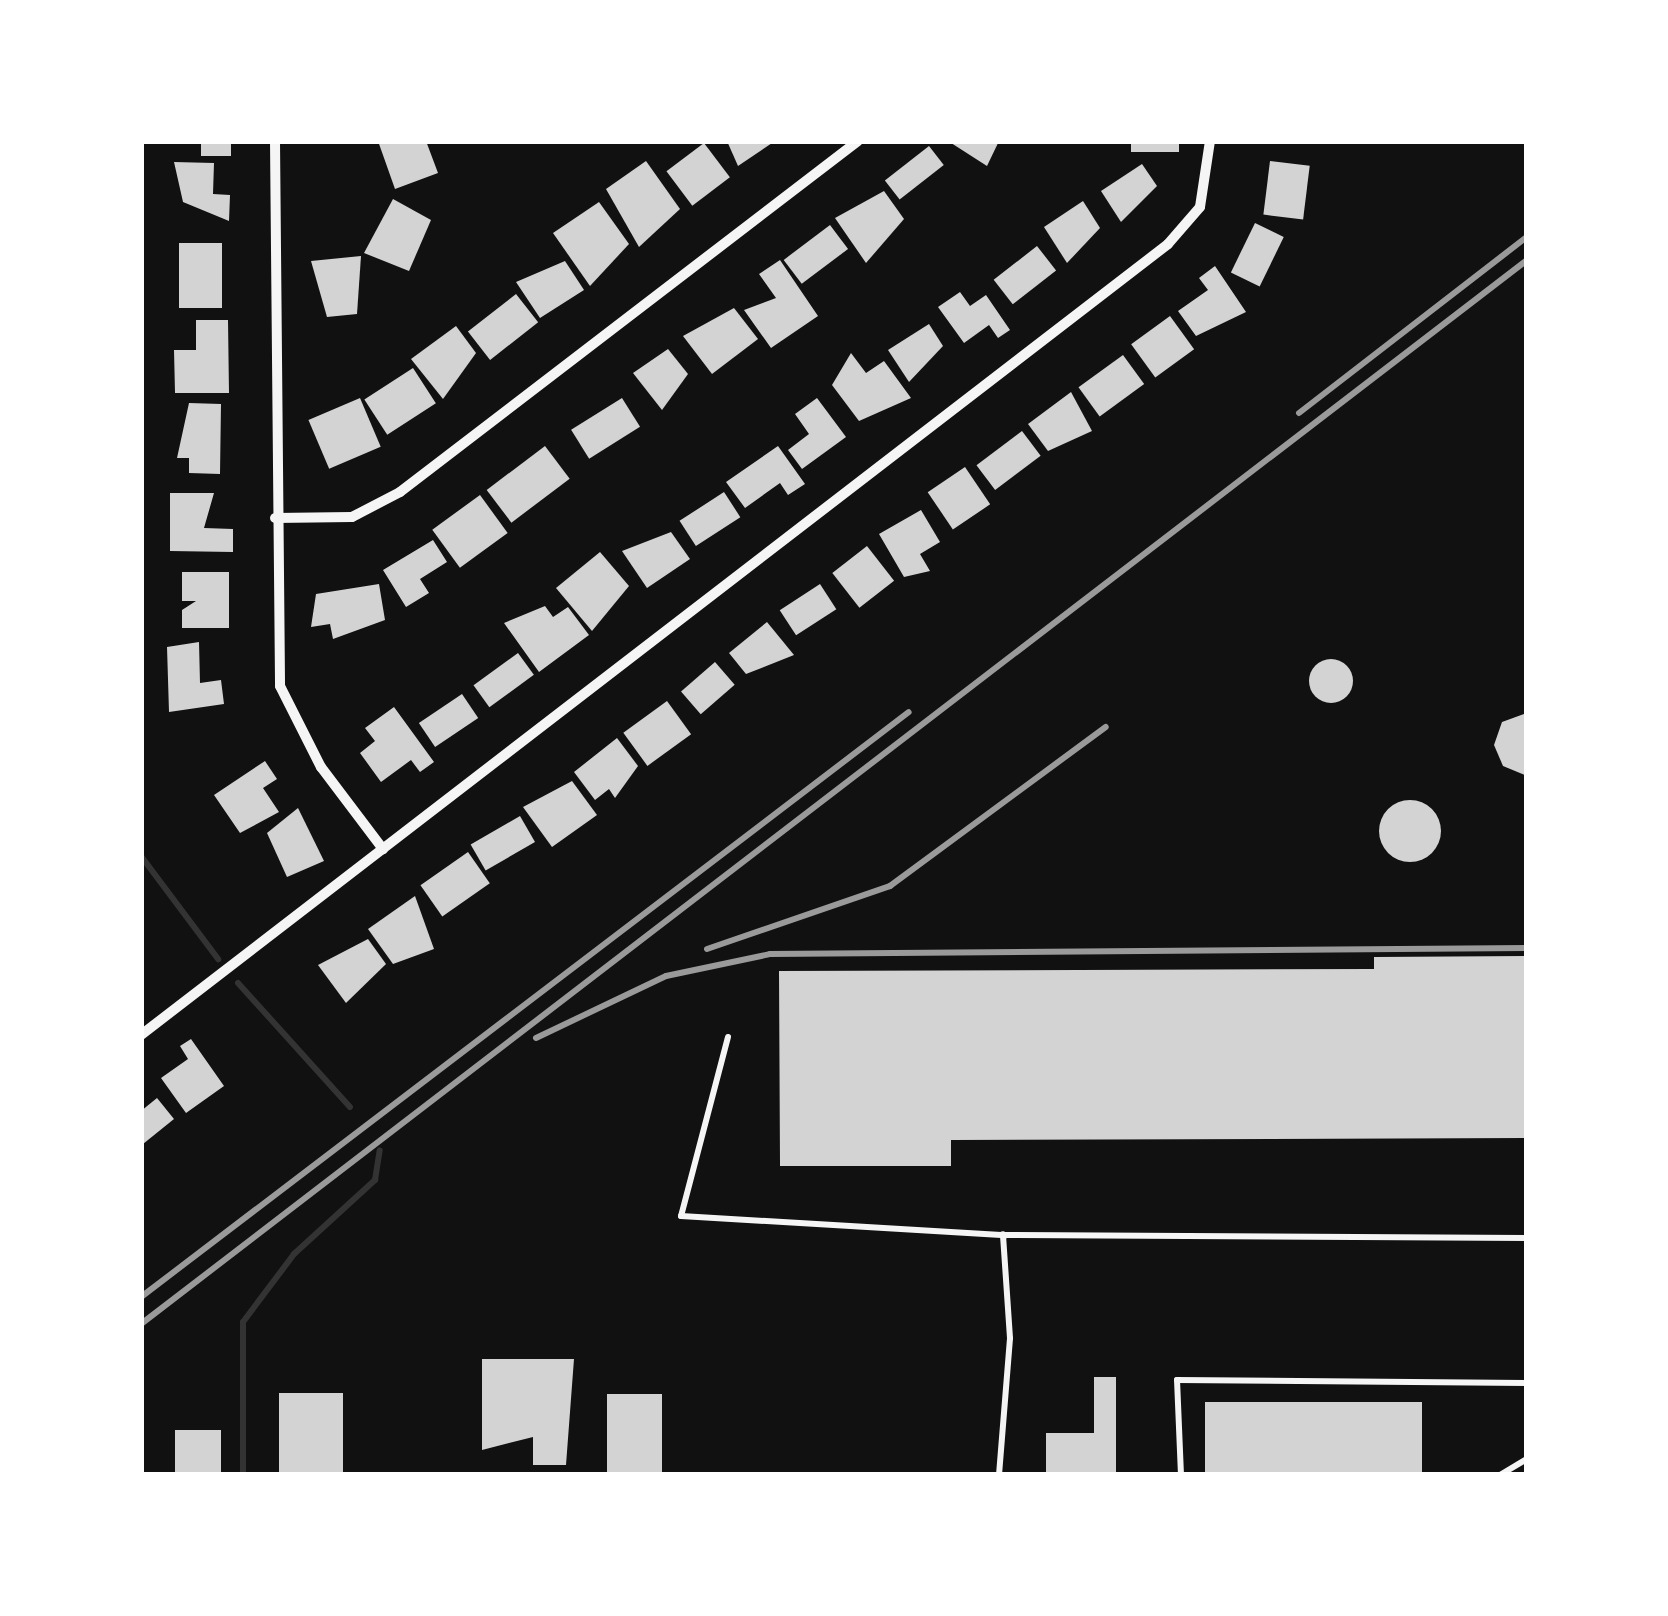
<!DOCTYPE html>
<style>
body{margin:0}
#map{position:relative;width:1668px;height:1616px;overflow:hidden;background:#111;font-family:Raleway,sans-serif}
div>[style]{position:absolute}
.stream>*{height:6px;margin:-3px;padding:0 3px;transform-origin:3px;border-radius:3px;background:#333}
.building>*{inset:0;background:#d3d3d3;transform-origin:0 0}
.round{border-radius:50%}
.service>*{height:6px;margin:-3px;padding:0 3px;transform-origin:3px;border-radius:3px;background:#f5f5f5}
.minor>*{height:10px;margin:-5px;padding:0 5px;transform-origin:5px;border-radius:5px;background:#f5f5f5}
.rail>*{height:6px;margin:-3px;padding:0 3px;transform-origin:3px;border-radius:3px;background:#9a9a9a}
span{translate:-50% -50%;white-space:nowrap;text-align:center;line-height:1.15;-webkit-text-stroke:9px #fff;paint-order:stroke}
.frame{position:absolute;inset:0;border:144px solid #fff;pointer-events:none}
</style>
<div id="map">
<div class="stream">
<i style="left:141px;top:856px;width:129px;rotate:53.2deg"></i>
<i style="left:238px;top:983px;width:167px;rotate:47.9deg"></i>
<i style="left:243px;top:1475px;width:153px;rotate:-90deg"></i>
<i style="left:243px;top:1322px;width:85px;rotate:-53.1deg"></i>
<i style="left:294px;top:1254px;width:110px;rotate:-42.4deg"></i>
<i style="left:375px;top:1180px;width:30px;rotate:-81deg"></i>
</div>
<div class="building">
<i style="left:201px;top:141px;width:30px;height:15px"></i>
<i style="clip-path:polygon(378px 141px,426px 141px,438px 173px,395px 189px)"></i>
<i style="clip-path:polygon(727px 141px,775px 141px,738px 166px)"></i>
<i style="clip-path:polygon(948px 141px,999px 141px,987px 166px)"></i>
<i style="left:1131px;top:141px;width:48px;height:11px"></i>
<i style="left:704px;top:143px;width:43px;height:47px;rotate:53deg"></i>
<i style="left:929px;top:146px;width:24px;height:56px;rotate:52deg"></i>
<i style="clip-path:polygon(646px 161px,680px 209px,639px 247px,606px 189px)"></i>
<i style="left:1270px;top:161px;width:40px;height:54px;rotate:7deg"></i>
<i style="clip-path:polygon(174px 162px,214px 163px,213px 194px,230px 195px,229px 221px,183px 202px)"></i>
<i style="clip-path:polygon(1142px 164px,1157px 186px,1121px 222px,1101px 191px)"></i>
<i style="clip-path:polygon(884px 191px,904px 219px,866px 263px,835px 218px)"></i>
<i style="clip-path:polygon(393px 199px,431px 220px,409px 271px,364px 253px)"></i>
<i style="clip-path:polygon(1083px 201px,1100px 228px,1067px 263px,1044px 227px)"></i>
<i style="clip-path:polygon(599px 202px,629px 244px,590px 286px,553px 233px)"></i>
<i style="left:1255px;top:223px;width:32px;height:55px;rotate:26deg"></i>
<i style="left:830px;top:225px;width:30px;height:58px;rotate:53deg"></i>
<i style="left:179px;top:243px;width:43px;height:65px"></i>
<i style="left:1037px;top:246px;width:31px;height:55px;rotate:52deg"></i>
<i style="clip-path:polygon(361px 256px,357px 314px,327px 317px,311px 261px)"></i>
<i style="clip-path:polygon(780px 260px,818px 316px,771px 348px,744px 310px,776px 298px,759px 274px)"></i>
<i style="clip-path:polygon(565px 261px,584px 290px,540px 318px,516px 282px)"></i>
<i style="clip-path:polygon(1215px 266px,1246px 312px,1196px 336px,1178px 311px,1208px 290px,1199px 278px)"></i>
<i style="clip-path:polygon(960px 292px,970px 306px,986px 295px,1010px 330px,998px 338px,989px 325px,964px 343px,938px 307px)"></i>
<i style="left:516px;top:294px;width:36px;height:61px;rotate:52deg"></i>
<i style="clip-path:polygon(734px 308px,758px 339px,712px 374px,683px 336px)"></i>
<i style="left:1170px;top:316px;width:41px;height:48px;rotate:54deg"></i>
<i style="clip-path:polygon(196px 320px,228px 320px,229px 393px,175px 393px,174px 350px,196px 350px)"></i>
<i style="clip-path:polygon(929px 324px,943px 346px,909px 382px,888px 350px)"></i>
<i style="clip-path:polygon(456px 326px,476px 353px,443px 399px,411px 359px)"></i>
<i style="clip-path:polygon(668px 349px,688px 374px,662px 410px,633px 373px)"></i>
<i style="clip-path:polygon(851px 353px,866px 373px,884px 361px,911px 398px,859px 421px,832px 385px)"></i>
<i style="left:1123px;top:355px;width:36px;height:55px;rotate:54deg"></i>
<i style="left:413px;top:368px;width:42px;height:58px;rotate:57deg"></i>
<i style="clip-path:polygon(1071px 392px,1092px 431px,1048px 451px,1028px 424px)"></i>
<i style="left:360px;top:398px;width:53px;height:56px;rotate:67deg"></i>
<i style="left:622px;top:398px;width:34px;height:60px;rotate:58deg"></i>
<i style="clip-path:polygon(817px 398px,846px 437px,802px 469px,788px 450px,809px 434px,795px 414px)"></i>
<i style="clip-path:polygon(189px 403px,221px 404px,220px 474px,189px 473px,189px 458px,177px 458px)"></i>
<i style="left:1022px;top:431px;width:31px;height:57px;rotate:53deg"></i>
<i style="left:545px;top:446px;width:41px;height:73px;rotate:53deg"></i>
<i style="clip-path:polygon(778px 446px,805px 484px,788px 495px,780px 483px,745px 508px,726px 482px)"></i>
<i style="left:965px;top:467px;width:45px;height:45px;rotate:56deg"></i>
<i style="left:724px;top:492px;width:30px;height:53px;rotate:57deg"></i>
<i style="clip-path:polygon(170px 493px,214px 493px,204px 528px,233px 529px,233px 552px,170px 551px)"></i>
<i style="left:480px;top:495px;width:47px;height:59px;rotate:54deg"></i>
<i style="clip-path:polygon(921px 510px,940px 542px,920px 554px,930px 571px,904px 577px,879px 534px)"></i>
<i style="clip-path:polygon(671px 532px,690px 559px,647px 588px,622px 551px)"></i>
<i style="clip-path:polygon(433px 540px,447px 562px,420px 579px,429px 593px,406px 607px,383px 570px)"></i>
<i style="left:867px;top:546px;width:44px;height:44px;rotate:52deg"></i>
<i style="clip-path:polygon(600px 552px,629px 586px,592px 631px,556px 588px)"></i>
<i style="clip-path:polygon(182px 572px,229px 572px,229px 628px,182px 628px,182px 610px,196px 601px,182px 601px)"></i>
<i style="clip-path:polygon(379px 584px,385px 620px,333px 639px,330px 624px,311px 627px,316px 594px)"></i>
<i style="left:820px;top:584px;width:30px;height:48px;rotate:57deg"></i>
<i style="clip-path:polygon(545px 606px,553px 617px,568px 607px,589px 635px,539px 672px,504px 623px)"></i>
<i style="clip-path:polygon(767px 622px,794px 655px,746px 674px,729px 653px)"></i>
<i style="clip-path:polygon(199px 642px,200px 683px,221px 680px,224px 704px,169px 712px,167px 647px)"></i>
<i style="left:518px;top:653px;width:27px;height:55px;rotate:54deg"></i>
<i class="round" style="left:1309px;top:659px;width:44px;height:44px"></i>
<i style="left:715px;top:662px;width:30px;height:45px;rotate:49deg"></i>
<i style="left:462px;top:694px;width:29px;height:52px;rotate:56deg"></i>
<i style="left:667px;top:701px;width:41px;height:54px;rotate:54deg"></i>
<i style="clip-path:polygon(394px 707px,434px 762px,420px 772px,411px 760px,381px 782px,360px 753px,375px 741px,365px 728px)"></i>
<i style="clip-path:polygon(1527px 713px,1527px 776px,1503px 766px,1494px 745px,1502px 722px)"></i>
<i style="clip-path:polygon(617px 738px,638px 766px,615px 798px,609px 789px,595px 800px,574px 772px)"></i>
<i style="clip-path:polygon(265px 761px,277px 779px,263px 788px,279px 812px,240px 833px,214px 795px)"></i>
<i style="clip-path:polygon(572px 781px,597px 815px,552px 847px,523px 807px)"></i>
<i class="round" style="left:1379px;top:800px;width:62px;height:62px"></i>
<i style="clip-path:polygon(298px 808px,324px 861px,287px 877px,267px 833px)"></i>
<i style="left:520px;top:816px;width:30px;height:57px;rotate:60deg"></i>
<i style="left:468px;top:852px;width:38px;height:58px;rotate:55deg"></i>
<i style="clip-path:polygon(415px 896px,434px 949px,393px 964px,368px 929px)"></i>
<i style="clip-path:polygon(368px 939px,386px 964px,346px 1003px,318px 965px)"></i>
<i style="clip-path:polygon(1527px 956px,1527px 1138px,951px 1140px,951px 1166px,780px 1166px,779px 971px,1374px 969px,1374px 957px)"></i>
<i style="clip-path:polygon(191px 1039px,224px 1086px,186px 1113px,161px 1078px,188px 1059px,180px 1046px)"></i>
<i style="clip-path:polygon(157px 1098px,174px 1119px,143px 1144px,141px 1111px)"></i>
<i style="clip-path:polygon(482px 1359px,574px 1359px,566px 1465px,533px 1465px,533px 1437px,482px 1450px)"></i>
<i style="clip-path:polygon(1094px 1377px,1116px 1377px,1116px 1475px,1046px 1475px,1046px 1433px,1094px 1433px)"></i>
<i style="left:279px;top:1393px;width:64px;height:82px"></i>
<i style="left:607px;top:1394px;width:55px;height:81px"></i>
<i style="left:1205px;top:1402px;width:217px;height:73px"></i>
<i style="left:221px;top:1430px;width:45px;height:46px;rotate:90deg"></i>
</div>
<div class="service">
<i style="left:728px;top:1037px;width:185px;rotate:104.7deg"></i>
<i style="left:681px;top:1216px;width:325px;rotate:3.4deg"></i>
<i style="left:1005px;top:1235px;width:522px;rotate:0.33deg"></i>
<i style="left:999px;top:1475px;width:137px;rotate:-85.4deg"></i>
<i style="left:1010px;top:1338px;width:104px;rotate:-93.9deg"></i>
<i style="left:1181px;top:1475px;width:95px;rotate:-92.4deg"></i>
<i style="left:1177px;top:1380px;width:350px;rotate:0.5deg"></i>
<i style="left:1500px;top:1475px;width:31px;rotate:-31deg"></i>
</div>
<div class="minor">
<i style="left:275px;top:141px;width:545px;rotate:89.47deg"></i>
<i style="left:280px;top:686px;width:91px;rotate:63.2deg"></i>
<i style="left:321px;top:767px;width:103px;rotate:52.9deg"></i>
<i style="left:275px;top:518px;width:77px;rotate:-0.7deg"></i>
<i style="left:352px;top:517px;width:54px;rotate:-27.5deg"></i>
<i style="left:400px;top:492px;width:577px;rotate:-37.47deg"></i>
<i style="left:141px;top:1035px;width:1296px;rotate:-37.6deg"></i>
<i style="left:1168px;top:244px;width:49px;rotate:-49.1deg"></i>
<i style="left:1200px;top:207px;width:67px;rotate:-81.4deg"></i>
</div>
<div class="rail">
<i style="left:1299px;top:413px;width:288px;rotate:-37.7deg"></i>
<i style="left:707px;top:949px;width:194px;rotate:-19deg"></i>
<i style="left:890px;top:886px;width:268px;rotate:-36.4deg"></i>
<i style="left:536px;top:1038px;width:144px;rotate:-25.5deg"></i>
<i style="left:666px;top:976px;width:106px;rotate:-11.9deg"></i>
<i style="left:770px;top:954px;width:757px;rotate:-0.45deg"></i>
<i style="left:141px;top:1297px;width:965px;rotate:-37.3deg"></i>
<i style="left:141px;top:1324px;width:1747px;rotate:-37.51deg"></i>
</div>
<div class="frame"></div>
</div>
